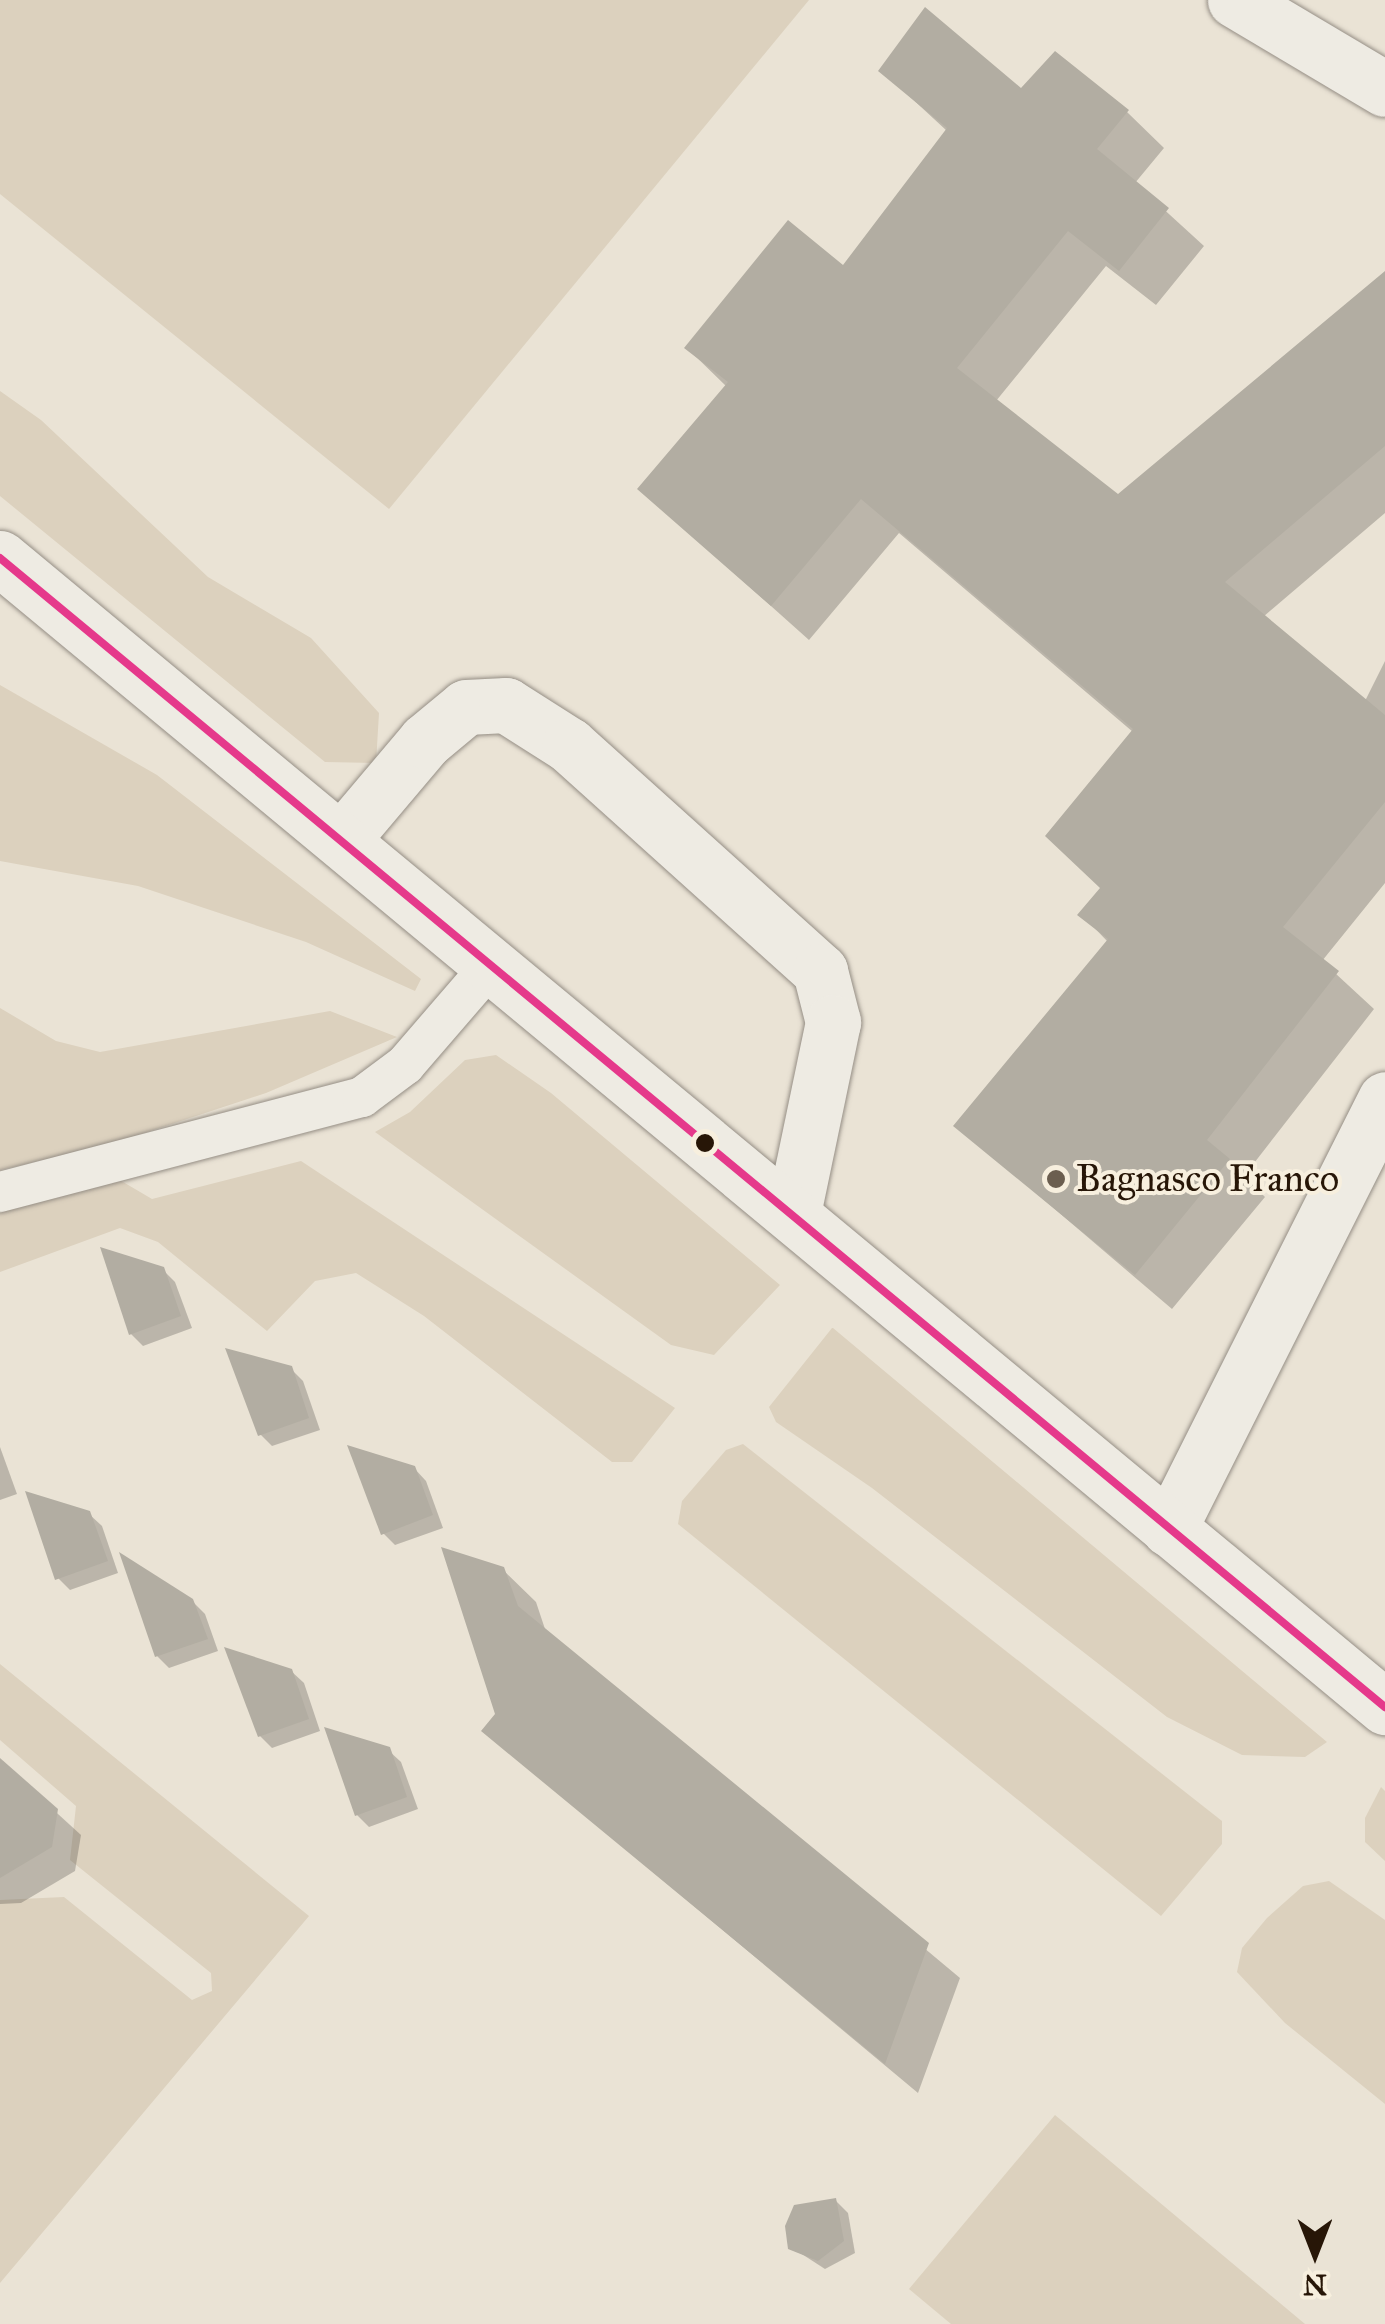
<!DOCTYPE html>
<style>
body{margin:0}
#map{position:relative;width:1385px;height:2324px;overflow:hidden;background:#eae3d5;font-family:"IM FELL Great Primer",serif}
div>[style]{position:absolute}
.green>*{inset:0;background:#dcd1be}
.shadow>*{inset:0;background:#0003}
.building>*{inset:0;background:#b2ada2}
.roads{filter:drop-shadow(0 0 2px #958e85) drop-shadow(0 0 2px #958e85)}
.lane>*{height:40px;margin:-20px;padding:0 20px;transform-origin:20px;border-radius:20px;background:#eeebe3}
.street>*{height:55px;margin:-27.5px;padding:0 27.5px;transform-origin:27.5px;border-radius:27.5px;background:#eeebe3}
.secondary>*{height:55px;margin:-27.5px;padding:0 27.5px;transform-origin:27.5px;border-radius:27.5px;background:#eeebe3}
.bus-1>*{height:8px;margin:-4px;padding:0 4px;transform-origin:4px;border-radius:4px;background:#e5398b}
.dots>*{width:28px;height:28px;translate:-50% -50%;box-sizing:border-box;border:5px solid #f7efde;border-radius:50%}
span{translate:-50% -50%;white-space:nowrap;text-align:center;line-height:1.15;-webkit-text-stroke:8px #f7efde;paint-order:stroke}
.poi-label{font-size:38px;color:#271607}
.left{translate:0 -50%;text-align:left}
.north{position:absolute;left:1265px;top:2204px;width:100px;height:100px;-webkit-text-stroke:8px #f7efde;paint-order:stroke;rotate:180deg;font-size:28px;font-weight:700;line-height:40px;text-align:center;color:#271607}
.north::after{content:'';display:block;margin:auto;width:35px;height:45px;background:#271607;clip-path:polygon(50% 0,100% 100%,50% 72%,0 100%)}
</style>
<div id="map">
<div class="green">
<i style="clip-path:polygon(0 0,809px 0,389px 509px,0 194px)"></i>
<i style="clip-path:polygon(0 391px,41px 420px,208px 577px,311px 638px,379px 713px,376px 763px,325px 762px,0 496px)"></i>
<i style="clip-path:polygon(0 685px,157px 775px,421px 979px,415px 991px,306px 942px,138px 886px,0 861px)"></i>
<i style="clip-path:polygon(0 1008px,56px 1041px,100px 1052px,330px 1011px,397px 1037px,266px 1093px,108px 1145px,0 1170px)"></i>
<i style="clip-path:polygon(496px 1055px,551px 1093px,780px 1285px,714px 1355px,671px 1345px,375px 1132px,410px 1112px,465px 1060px)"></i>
<i style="clip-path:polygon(301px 1161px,675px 1408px,632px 1462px,612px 1462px,424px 1316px,356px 1273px,315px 1281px,267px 1331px,158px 1242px,120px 1228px,0 1272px,0 1211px,118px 1179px,152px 1199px)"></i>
<i style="clip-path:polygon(832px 1328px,833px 1328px,1327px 1742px,1305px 1757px,1242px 1755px,1167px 1717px,872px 1488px,776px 1422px,769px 1407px)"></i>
<i style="clip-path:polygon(743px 1444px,1222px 1821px,1222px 1844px,1161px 1916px,678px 1524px,682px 1501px,726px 1450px)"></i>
<i style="clip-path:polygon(0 1664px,309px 1916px,0 2283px,0 1900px,64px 1897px,192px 2000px,212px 1991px,211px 1973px,70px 1860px,76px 1806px,0 1740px)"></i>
<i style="clip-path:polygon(1381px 1787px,1385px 1791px,1385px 1861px,1365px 1842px,1365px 1818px)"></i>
<i style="clip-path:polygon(1329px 1881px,1385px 1920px,1385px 2104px,1285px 2023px,1237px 1972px,1242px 1948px,1267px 1918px,1303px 1886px)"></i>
<i style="clip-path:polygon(1055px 2115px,1305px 2324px,951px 2324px,909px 2289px)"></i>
</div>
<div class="shadow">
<i style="clip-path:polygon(881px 70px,1127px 112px,1164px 148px,1135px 183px,1204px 246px,1156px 305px,1106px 266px,996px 401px,1118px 497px,1385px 273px,1385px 513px,1263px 617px,1365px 701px,1385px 661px,1385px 883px,1322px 961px,1374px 1009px,1244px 1176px,1265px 1197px,1172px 1309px,956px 1125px,1108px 942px,1081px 914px,1102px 889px,1133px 732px,899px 533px,809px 640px,640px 489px,727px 387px,687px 348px,843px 268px,947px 131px)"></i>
<i style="clip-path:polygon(162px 1269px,175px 1282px,192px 1328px,143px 1346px,131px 1334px)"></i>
<i style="clip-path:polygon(290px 1368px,303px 1381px,320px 1430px,272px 1446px,260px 1434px)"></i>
<i style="clip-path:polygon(0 1447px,17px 1494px,0 1500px)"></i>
<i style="clip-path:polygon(414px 1468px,426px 1481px,443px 1528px,395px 1545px,383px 1533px)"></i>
<i style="clip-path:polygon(89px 1514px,102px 1526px,118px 1573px,70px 1590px,58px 1578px)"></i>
<i style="clip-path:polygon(503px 1570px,536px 1602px,546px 1632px,960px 1978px,918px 2093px,484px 1731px,497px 1715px)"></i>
<i style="clip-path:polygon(192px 1601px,205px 1614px,218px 1651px,169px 1668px,157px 1656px)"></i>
<i style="clip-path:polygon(291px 1671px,304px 1683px,320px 1731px,272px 1748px,260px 1736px)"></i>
<i style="clip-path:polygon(388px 1750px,401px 1762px,418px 1809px,369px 1827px,357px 1815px)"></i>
<i style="clip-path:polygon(0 1761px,81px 1835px,75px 1871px,21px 1903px,0 1904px)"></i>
<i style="clip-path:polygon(836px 2201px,848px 2213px,855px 2253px,825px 2269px,791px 2247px)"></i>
</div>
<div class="building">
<i style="clip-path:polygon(925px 7px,1021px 88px,1055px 51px,1129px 110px,1097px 149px,1169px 208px,1119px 271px,1068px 231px,957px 368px,1118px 494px,1385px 271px,1385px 446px,1225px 582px,1385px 715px,1385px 802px,1283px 927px,1339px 971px,1207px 1140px,1230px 1159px,1135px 1275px,953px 1126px,1108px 939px,1077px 915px,1100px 888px,1045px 836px,1133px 729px,861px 499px,771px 606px,637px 489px,728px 382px,684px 348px,788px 220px,843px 265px,947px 128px,878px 71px)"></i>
<i style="clip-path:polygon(100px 1247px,164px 1267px,181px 1316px,129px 1335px)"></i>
<i style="clip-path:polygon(225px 1348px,292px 1366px,309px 1418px,258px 1436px)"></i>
<i style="clip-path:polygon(347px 1445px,415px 1466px,433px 1515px,381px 1535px)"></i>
<i style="clip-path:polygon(25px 1491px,90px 1511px,108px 1561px,55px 1580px)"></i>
<i style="clip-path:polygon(441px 1547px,504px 1567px,518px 1606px,929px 1943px,885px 2064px,481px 1731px,495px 1714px)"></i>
<i style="clip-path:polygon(119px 1552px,193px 1599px,208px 1639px,155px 1657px)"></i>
<i style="clip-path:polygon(224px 1647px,292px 1669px,309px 1719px,258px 1737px)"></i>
<i style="clip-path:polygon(324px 1727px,390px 1747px,407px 1797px,355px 1816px)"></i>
<i style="clip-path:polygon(0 1758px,58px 1809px,52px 1847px,0 1878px)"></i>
<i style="clip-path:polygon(836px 2198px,844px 2241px,818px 2261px,788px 2249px,785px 2226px,794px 2205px)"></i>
</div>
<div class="roads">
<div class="lane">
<i style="left:0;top:1192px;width:374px;rotate:-14.7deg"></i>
<i style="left:362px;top:1097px;width:54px;rotate:-36.7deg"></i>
<i style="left:405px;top:1065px;width:135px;rotate:-49.2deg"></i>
</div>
<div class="street">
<i style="left:1235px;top:0;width:174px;rotate:30.7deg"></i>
<i style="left:344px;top:837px;width:126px;rotate:-49.8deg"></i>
<i style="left:425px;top:741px;width:53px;rotate:-39.7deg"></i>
<i style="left:466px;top:707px;width:40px;rotate:-2.9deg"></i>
<i style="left:506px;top:705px;width:75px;rotate:32.4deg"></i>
<i style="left:569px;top:745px;width:338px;rotate:42deg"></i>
<i style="left:820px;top:971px;width:53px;rotate:75.7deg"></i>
<i style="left:833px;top:1022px;width:196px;rotate:101.8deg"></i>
<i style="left:1169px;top:1529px;width:481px;rotate:-63.3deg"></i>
</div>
<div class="secondary">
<i style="left:0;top:558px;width:1800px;rotate:39.68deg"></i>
</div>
</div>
<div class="bus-1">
<i style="left:0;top:558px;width:1800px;rotate:39.68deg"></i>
</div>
<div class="dots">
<i style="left:705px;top:1143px;background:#271607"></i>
<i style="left:1056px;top:1179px;background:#6b5e4f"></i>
</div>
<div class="poi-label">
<span class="left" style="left:1076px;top:1179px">Bagnasco Franco</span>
</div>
<div class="north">N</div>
</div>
